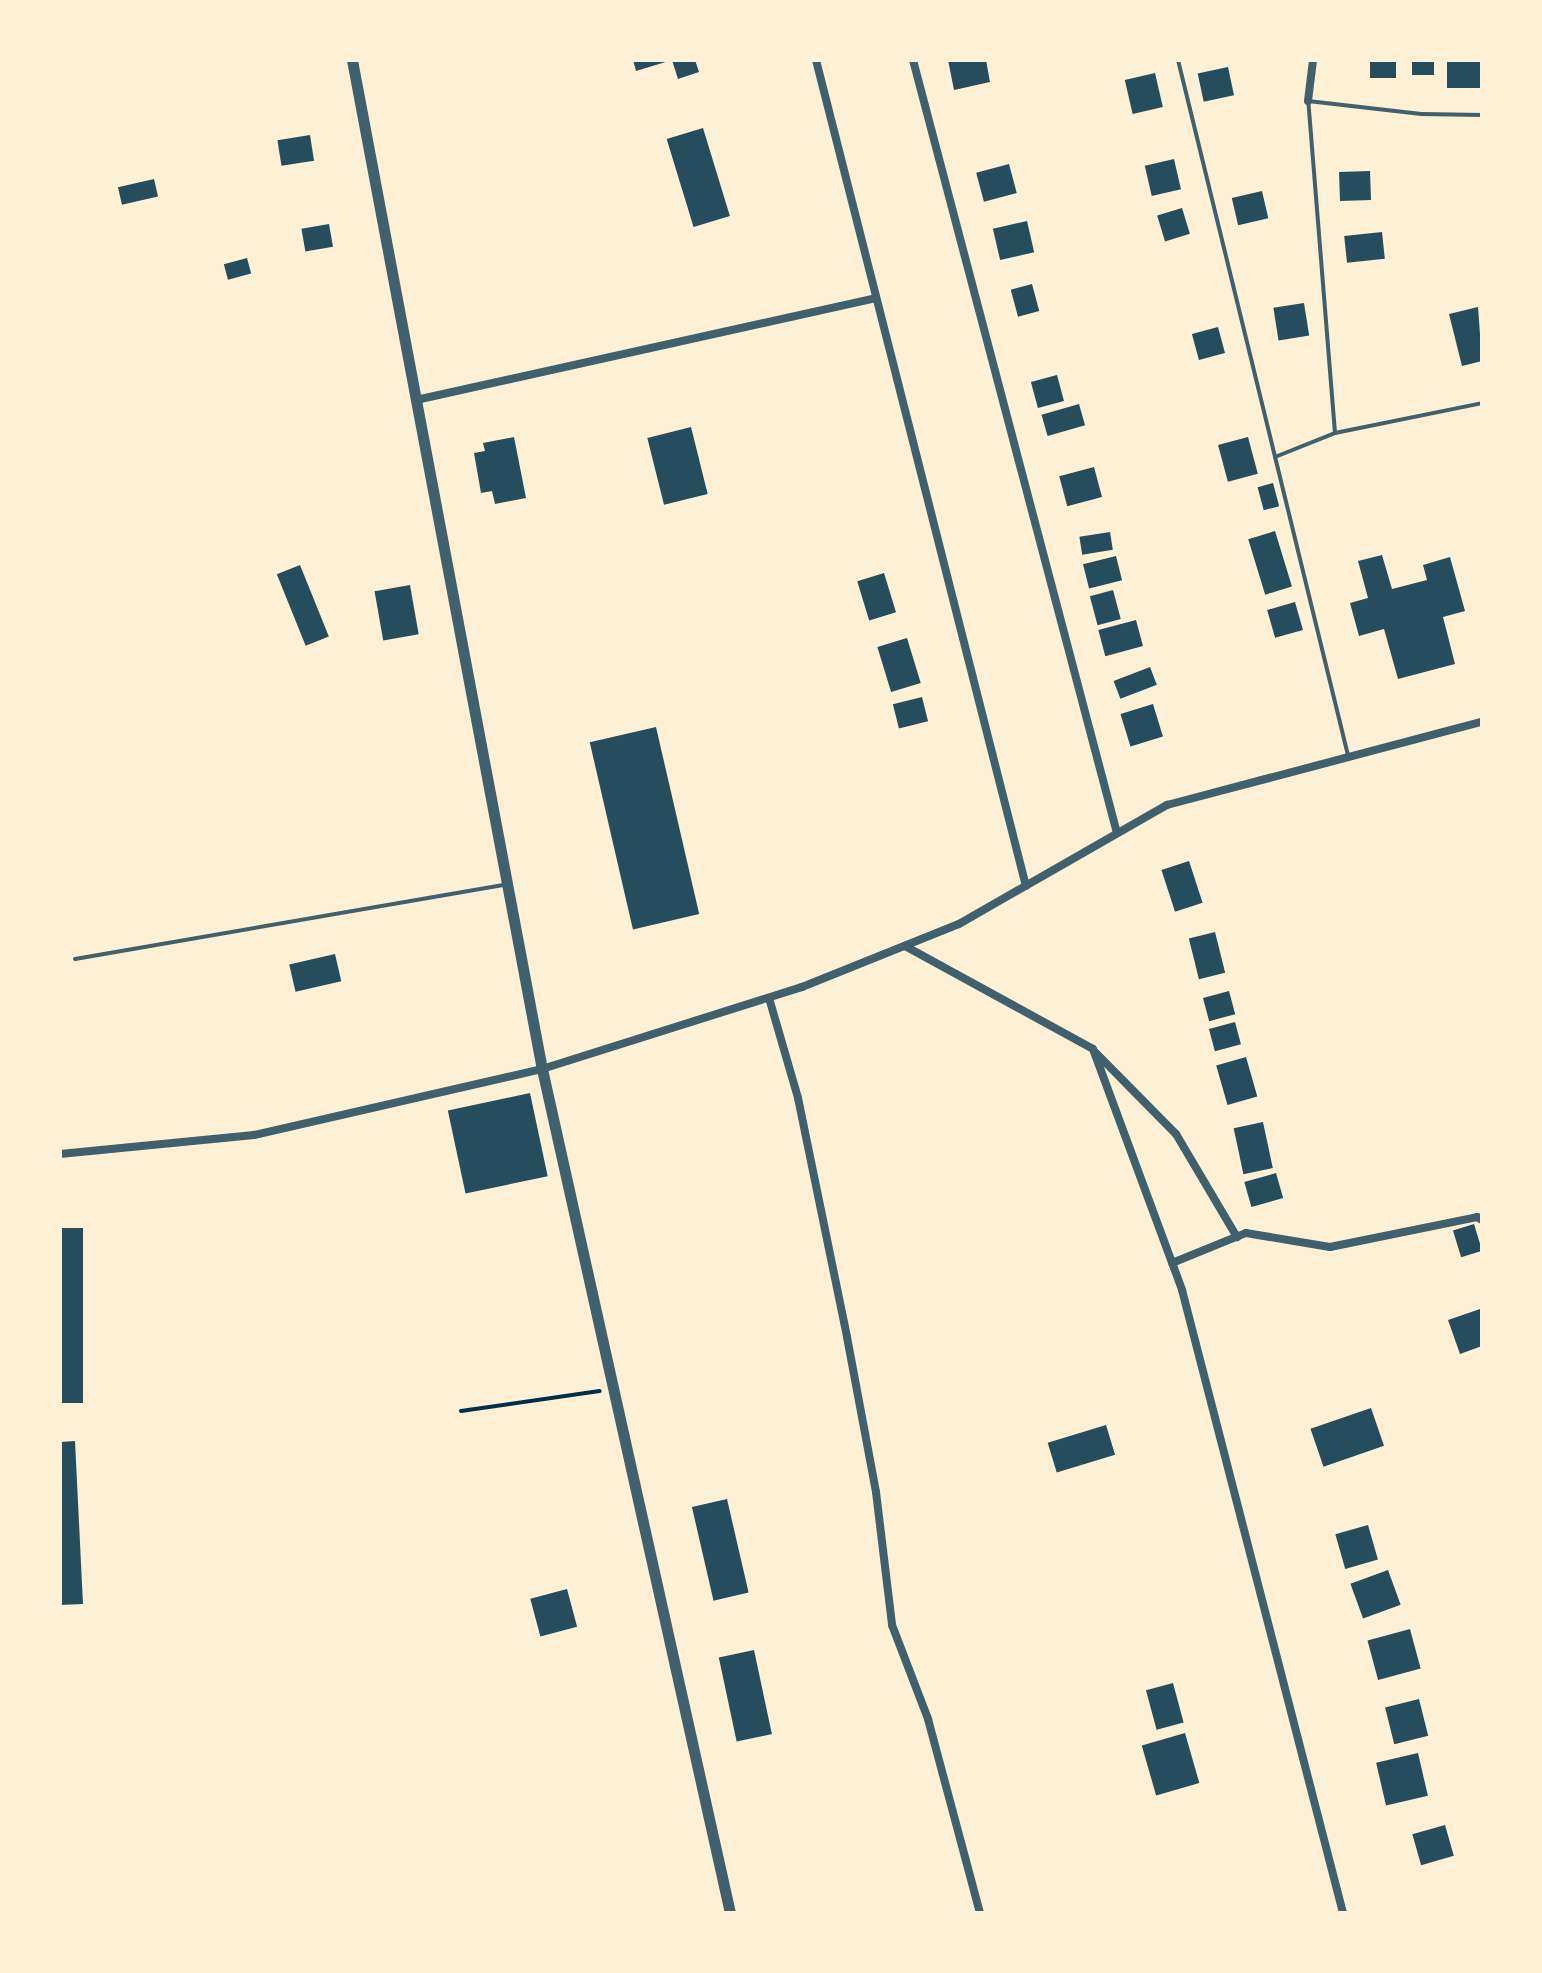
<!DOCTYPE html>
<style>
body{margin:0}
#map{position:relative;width:1542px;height:1973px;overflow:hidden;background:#fdf0d5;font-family:"Open Sans",sans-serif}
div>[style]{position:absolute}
.building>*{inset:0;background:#264d5e;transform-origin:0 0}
.path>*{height:4px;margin:-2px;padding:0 2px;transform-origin:2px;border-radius:2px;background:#003049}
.service>*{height:4px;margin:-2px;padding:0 2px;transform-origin:2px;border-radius:2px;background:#3f606c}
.minor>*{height:8px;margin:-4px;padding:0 4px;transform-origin:4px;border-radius:4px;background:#3f606c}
.tertiary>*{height:11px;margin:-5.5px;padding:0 5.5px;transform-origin:5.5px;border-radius:5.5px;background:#3f606c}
span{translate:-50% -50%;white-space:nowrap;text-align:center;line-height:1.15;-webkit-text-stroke:8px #fdf0d5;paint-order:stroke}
.frame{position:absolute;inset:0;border:62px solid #fdf0d5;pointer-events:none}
</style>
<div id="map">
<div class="building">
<i style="clip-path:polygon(633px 60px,668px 60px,669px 61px,636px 71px)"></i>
<i style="clip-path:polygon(672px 60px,695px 60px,699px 72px,678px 79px)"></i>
<i style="clip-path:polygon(948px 60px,986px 60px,990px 82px,954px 90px)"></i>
<i style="left:1370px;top:60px;width:26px;height:18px"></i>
<i style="left:1412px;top:60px;width:22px;height:15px"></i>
<i style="left:1447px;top:60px;width:35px;height:28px"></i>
<i style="left:1228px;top:67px;width:29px;height:31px;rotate:78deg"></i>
<i style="left:1155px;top:73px;width:35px;height:31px;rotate:77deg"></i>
<i style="left:703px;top:128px;width:92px;height:38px;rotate:73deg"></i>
<i style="left:310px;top:135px;width:26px;height:33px;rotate:81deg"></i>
<i style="left:1174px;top:159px;width:31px;height:30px;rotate:77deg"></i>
<i style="left:1009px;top:164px;width:30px;height:34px;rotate:75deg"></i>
<i style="left:1370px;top:171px;width:29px;height:31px;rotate:88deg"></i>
<i style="left:154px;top:179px;width:18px;height:37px;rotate:77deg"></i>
<i style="left:1262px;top:191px;width:28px;height:31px;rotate:77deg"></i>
<i style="left:1182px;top:208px;width:27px;height:26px;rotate:73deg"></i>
<i style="left:1027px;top:221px;width:32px;height:35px;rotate:77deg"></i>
<i style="left:329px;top:224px;width:23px;height:28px;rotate:80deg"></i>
<i style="left:1382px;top:232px;width:27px;height:38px;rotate:84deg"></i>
<i style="left:247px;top:258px;width:16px;height:24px;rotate:75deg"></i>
<i style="left:1032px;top:284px;width:28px;height:22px;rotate:75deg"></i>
<i style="left:1304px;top:303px;width:33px;height:31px;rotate:81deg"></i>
<i style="clip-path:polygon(1478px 307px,1482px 361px,1462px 366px,1449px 314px)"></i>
<i style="left:1218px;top:327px;width:27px;height:27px;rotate:75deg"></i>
<i style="left:1057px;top:375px;width:27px;height:27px;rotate:75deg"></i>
<i style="left:1079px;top:404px;width:22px;height:39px;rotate:74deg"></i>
<i style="left:691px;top:427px;width:69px;height:45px;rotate:76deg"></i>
<i style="clip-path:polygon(514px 437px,526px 498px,495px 504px,492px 491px,481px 493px,474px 453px,485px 451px,483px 443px)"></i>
<i style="left:1248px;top:437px;width:38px;height:31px;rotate:75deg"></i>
<i style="left:1094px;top:467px;width:31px;height:36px;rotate:75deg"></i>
<i style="left:1273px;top:483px;width:24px;height:16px;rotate:75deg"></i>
<i style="left:1275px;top:531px;width:58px;height:28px;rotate:73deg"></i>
<i style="left:1110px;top:532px;width:18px;height:31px;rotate:81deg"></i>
<i style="clip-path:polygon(1382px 555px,1392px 589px,1427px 580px,1423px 565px,1450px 557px,1465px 611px,1443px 617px,1455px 664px,1398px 679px,1384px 629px,1359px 636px,1350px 603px,1368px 598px,1358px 561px)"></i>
<i style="left:1116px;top:556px;width:25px;height:34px;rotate:76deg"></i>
<i style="left:300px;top:565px;width:77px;height:25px;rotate:68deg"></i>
<i style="left:884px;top:573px;width:41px;height:28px;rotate:73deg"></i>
<i style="left:410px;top:585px;width:50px;height:36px;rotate:80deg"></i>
<i style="left:1113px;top:590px;width:30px;height:24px;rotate:75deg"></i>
<i style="left:1295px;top:602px;width:29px;height:29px;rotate:74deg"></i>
<i style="left:1136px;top:620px;width:27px;height:39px;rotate:75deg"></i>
<i style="left:907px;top:638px;width:47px;height:31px;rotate:73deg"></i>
<i style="left:1150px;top:667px;width:19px;height:39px;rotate:69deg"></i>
<i style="left:922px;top:697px;width:25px;height:30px;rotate:76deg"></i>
<i style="left:1153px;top:704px;width:34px;height:34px;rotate:73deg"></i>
<i style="left:656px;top:727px;width:192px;height:68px;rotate:77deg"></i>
<i style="left:1189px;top:861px;width:44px;height:29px;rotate:72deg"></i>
<i style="left:1215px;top:932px;width:42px;height:27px;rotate:76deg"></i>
<i style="left:335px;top:954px;width:28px;height:47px;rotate:77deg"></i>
<i style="left:1229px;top:991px;width:24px;height:27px;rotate:75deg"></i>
<i style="left:1235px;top:1022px;width:23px;height:27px;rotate:75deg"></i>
<i style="left:1246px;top:1057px;width:41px;height:31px;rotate:74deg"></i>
<i style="left:530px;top:1093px;width:85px;height:84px;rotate:78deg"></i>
<i style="left:1263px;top:1122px;width:47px;height:30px;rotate:78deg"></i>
<i style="left:1276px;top:1173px;width:26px;height:33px;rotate:74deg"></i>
<i style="left:1474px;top:1224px;width:28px;height:22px;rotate:73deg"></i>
<i style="left:60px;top:1228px;width:23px;height:175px"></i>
<i style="clip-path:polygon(1480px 1309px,1482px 1346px,1460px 1354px,1448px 1320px)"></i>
<i style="left:1371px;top:1408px;width:40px;height:64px;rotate:71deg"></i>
<i style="left:1106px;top:1425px;width:31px;height:61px;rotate:73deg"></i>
<i style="clip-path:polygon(75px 1441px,83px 1604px,60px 1605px,60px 1442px)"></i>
<i style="left:727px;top:1499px;width:96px;height:36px;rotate:77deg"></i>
<i style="left:1368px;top:1525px;width:36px;height:34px;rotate:74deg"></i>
<i style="left:1388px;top:1570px;width:37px;height:40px;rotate:70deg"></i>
<i style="left:567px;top:1589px;width:39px;height:38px;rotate:75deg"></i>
<i style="left:1410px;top:1629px;width:41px;height:44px;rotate:75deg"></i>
<i style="left:754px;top:1650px;width:86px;height:36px;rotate:78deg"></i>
<i style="left:1173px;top:1683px;width:41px;height:28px;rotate:75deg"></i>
<i style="left:1419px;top:1699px;width:38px;height:35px;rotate:76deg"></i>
<i style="left:1185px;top:1733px;width:52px;height:45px;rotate:74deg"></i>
<i style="left:1418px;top:1753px;width:44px;height:43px;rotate:77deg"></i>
<i style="left:1445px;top:1825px;width:32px;height:34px;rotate:74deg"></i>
</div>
<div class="path">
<i style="left:461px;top:1411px;width:140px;rotate:-8.2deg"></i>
</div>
<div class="service">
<i style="left:1178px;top:60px;width:715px;rotate:76.26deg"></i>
<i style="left:1335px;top:433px;width:333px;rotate:-94.6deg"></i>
<i style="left:1308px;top:101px;width:114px;rotate:6.6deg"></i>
<i style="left:1421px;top:114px;width:61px;rotate:0.9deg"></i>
<i style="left:1275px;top:457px;width:65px;rotate:-21.8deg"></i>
<i style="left:1335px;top:433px;width:150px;rotate:-11.5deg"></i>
<i style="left:75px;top:959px;width:436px;rotate:-9.8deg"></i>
</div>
<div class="minor">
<i style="left:816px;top:60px;width:852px;rotate:75.74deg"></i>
<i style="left:913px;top:60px;width:799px;rotate:75.22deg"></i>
<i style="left:1308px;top:101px;width:41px;rotate:-83deg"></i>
<i style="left:416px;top:400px;width:471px;rotate:-12.5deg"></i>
<i style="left:905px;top:946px;width:214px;rotate:28.7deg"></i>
<i style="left:1093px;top:1049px;width:257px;rotate:69.7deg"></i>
<i style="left:1182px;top:1290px;width:643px;rotate:75.51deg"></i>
<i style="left:769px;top:998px;width:104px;rotate:73.8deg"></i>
<i style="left:798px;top:1098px;width:244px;rotate:78.4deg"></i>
<i style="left:847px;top:1337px;width:158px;rotate:79.4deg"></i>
<i style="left:876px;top:1492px;width:134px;rotate:83.1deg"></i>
<i style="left:892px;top:1625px;width:101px;rotate:69deg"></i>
<i style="left:928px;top:1719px;width:201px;rotate:75deg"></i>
<i style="left:1096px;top:1053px;width:114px;rotate:45.4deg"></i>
<i style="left:1176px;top:1134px;width:120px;rotate:59.4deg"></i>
<i style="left:60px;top:1154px;width:195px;rotate:-5.6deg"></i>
<i style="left:254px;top:1135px;width:295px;rotate:-12.9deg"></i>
<i style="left:542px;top:1069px;width:273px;rotate:-17.5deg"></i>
<i style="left:802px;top:987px;width:169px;rotate:-21.9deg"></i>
<i style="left:959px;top:924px;width:240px;rotate:-29.8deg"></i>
<i style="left:1167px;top:805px;width:326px;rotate:-14.8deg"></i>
<i style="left:1172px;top:1263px;width:80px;rotate:-22.1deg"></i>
<i style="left:1246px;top:1233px;width:85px;rotate:9.5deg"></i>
<i style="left:1330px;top:1247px;width:150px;rotate:-11.5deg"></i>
<i style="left:1477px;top:1217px;width:6px;rotate:31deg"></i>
</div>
<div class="tertiary">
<i style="left:352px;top:60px;width:1027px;rotate:79.34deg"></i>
<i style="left:542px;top:1069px;width:865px;rotate:77.44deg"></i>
</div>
<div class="frame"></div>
</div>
